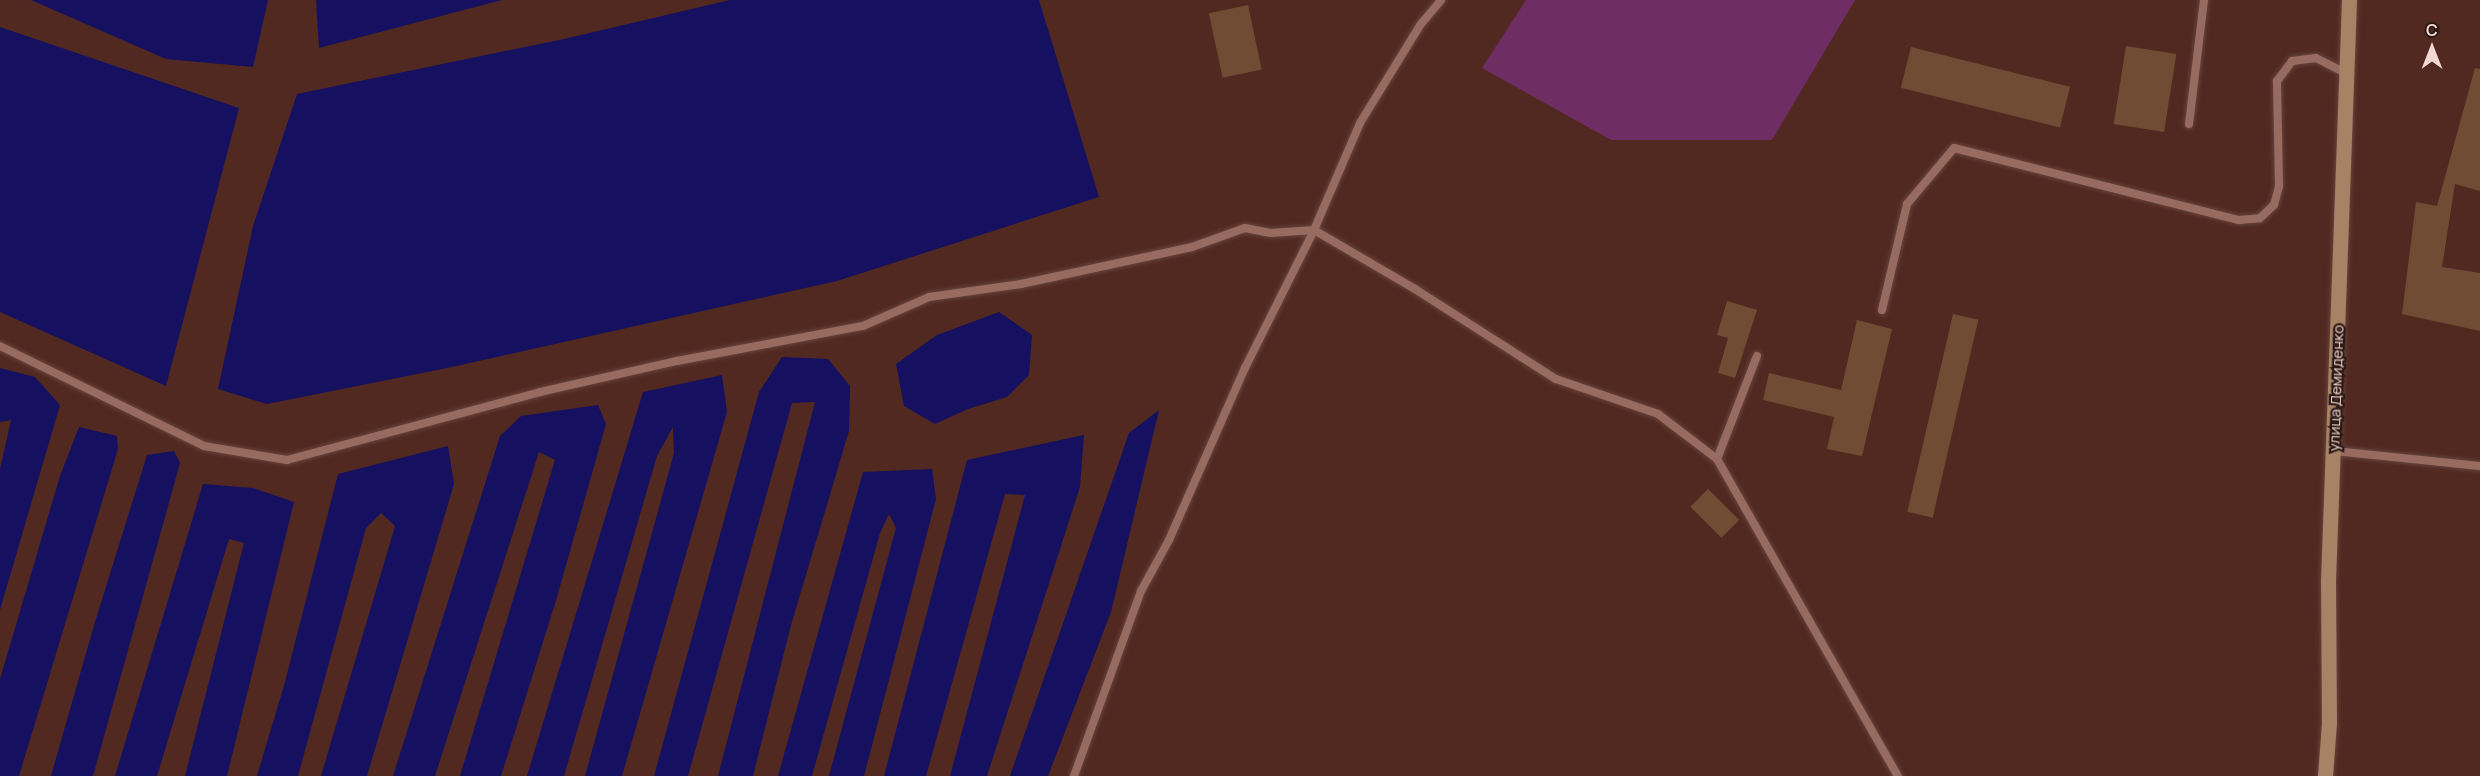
<!DOCTYPE html>
<meta charset="utf-8">
<style>
body{margin:0}
#map{position:relative;width:2480px;height:776px;overflow:hidden;background:#512920;font-family:Manrope,sans-serif}
div>[style]{position:absolute}
.green>*{inset:0;background:#6e2d63}
.water>*{inset:0;background:#15105f}
.building>*{inset:0;background:#704c34;transform-origin:0 0}
.roads{filter:drop-shadow(0 0 2px #66443d) drop-shadow(0 0 2px #66443d)}
.lane>*{height:8px;margin:-4px;padding:0 4px;transform-origin:4px;border-radius:4px;background:#986b60}
.secondary>*{height:15px;margin:-7.5px;padding:0 7.5px;transform-origin:7.5px;border-radius:7.5px;background:#a88264}
span{translate:-50% -50%;white-space:nowrap;text-align:center;line-height:1.15;-webkit-text-stroke:4.5px #2a1814;paint-order:stroke}
.street-label{font-size:15px;color:#f2d8d2}
.north{position:absolute;left:2402px;top:18px;width:60px;height:60px;-webkit-text-stroke:4px #2a1814;paint-order:stroke;rotate:0deg;font-size:16px;font-weight:700;line-height:24px;text-align:center;color:#f2d8d2}
.north::after{content:'';display:block;margin:auto;width:21px;height:27px;background:#f2d8d2;clip-path:polygon(50% 0,100% 100%,50% 72%,0 100%)}
</style>
<div id="map">
<div class="green">
<i style="clip-path:polygon(1526px 0,1855px 0,1772px 140px,1611px 140px,1482px 68px)"></i>
</div>
<div class="water">
<i style="clip-path:polygon(31px 0,268px 0,253px 67px,166px 59px)"></i>
<i style="clip-path:polygon(316px 0,502px 0,319px 48px)"></i>
<i style="clip-path:polygon(730px 0,1039px 0,1099px 197px,837px 281px,452px 367px,267px 404px,218px 389px,253px 226px,297px 94px,564px 39px)"></i>
<i style="clip-path:polygon(0 27px,239px 108px,166px 386px,0 312px)"></i>
<i style="clip-path:polygon(999px 312px,1032px 335px,1029px 375px,1007px 397px,968px 409px,935px 424px,904px 406px,896px 364px,937px 335px)"></i>
<i style="clip-path:polygon(782px 357px,828px 359px,850px 386px,849px 431px,791px 625px,753px 776px,718px 776px,815px 402px,792px 403px,688px 776px,654px 776px,759px 392px)"></i>
<i style="clip-path:polygon(0 368px,35px 377px,60px 405px,0 610px,0 469px,11px 420px,0 422px)"></i>
<i style="clip-path:polygon(722px 375px,727px 412px,622px 776px,585px 776px,674px 453px,673px 427px,657px 456px,564px 776px,527px 776px,643px 392px)"></i>
<i style="clip-path:polygon(598px 405px,606px 424px,557px 597px,501px 776px,460px 776px,555px 460px,539px 452px,435px 776px,393px 776px,500px 436px,521px 416px)"></i>
<i style="clip-path:polygon(1159px 410px,1111px 612px,1048px 776px,1010px 776px,1129px 433px)"></i>
<i style="clip-path:polygon(79px 427px,117px 436px,118px 449px,19px 776px,0 776px,0 679px,60px 476px)"></i>
<i style="clip-path:polygon(1084px 435px,1080px 487px,987px 776px,950px 776px,1025px 495px,1005px 494px,926px 776px,884px 776px,967px 460px)"></i>
<i style="clip-path:polygon(448px 446px,454px 484px,367px 776px,321px 776px,395px 526px,381px 513px,366px 528px,298px 776px,257px 776px,285px 682px,338px 474px)"></i>
<i style="clip-path:polygon(174px 451px,180px 463px,93px 776px,51px 776px,95px 622px,147px 455px)"></i>
<i style="clip-path:polygon(932px 469px,936px 499px,864px 776px,829px 776px,896px 528px,889px 514px,880px 533px,812px 776px,778px 776px,863px 472px)"></i>
<i style="clip-path:polygon(203px 484px,253px 488px,294px 502px,227px 776px,185px 776px,244px 543px,229px 539px,157px 776px,115px 776px)"></i>
</div>
<div class="building">
<i style="left:1248px;top:5px;width:66px;height:40px;rotate:78deg"></i>
<i style="left:2126px;top:46px;width:51px;height:79px;rotate:9deg"></i>
<i style="left:1911px;top:47px;width:164px;height:42px;rotate:14deg"></i>
<i style="clip-path:polygon(2475px 68px,2480px 69px,2480px 191px,2455px 184px,2442px 267px,2480px 273px,2480px 331px,2402px 314px,2416px 202px,2437px 206px)"></i>
<i style="clip-path:polygon(1727px 301px,1757px 310px,1735px 378px,1718px 373px,1728px 338px,1717px 335px)"></i>
<i style="left:1953px;top:314px;width:26px;height:203px;rotate:13deg"></i>
<i style="clip-path:polygon(1857px 320px,1892px 329px,1862px 456px,1827px 449px,1834px 417px,1763px 400px,1769px 373px,1841px 390px)"></i>
<i style="left:1708px;top:489px;width:44px;height:25px;rotate:45deg"></i>
</div>
<div class="roads">
<div class="lane">
<i style="left:2189px;top:124px;width:125px;rotate:-83.1deg"></i>
<i style="left:1882px;top:310px;width:109px;rotate:-76.7deg"></i>
<i style="left:1907px;top:204px;width:73px;rotate:-50deg"></i>
<i style="left:1954px;top:148px;width:294px;rotate:14.2deg"></i>
<i style="left:2239px;top:220px;width:21px;rotate:-5deg"></i>
<i style="left:2260px;top:218px;width:19px;rotate:-43deg"></i>
<i style="left:2274px;top:205px;width:20px;rotate:-75deg"></i>
<i style="left:2279px;top:186px;width:105px;rotate:-91.1deg"></i>
<i style="left:2277px;top:81px;width:25px;rotate:-53deg"></i>
<i style="left:2292px;top:61px;width:24px;rotate:-7deg"></i>
<i style="left:2316px;top:58px;width:34px;rotate:27deg"></i>
<i style="left:0;top:346px;width:227px;rotate:26.1deg"></i>
<i style="left:204px;top:446px;width:84px;rotate:9.6deg"></i>
<i style="left:287px;top:460px;width:262px;rotate:-15deg"></i>
<i style="left:540px;top:392px;width:140px;rotate:-12.8deg"></i>
<i style="left:677px;top:361px;width:189px;rotate:-10.7deg"></i>
<i style="left:863px;top:326px;width:72px;rotate:-23.7deg"></i>
<i style="left:929px;top:297px;width:93px;rotate:-8deg"></i>
<i style="left:1021px;top:284px;width:175px;rotate:-12.2deg"></i>
<i style="left:1192px;top:247px;width:56px;rotate:-19.7deg"></i>
<i style="left:1245px;top:228px;width:26px;rotate:11deg"></i>
<i style="left:1271px;top:233px;width:43px;rotate:-4deg"></i>
<i style="left:1314px;top:230px;width:117px;rotate:30.3deg"></i>
<i style="left:1415px;top:289px;width:167px;rotate:32.6deg"></i>
<i style="left:1556px;top:379px;width:108px;rotate:18.9deg"></i>
<i style="left:1658px;top:414px;width:74px;rotate:37.3deg"></i>
<i style="left:1757px;top:356px;width:110px;rotate:111.2deg"></i>
<i style="left:1717px;top:459px;width:365px;rotate:60.3deg"></i>
<i style="left:2334px;top:451px;width:147px;rotate:5.9deg"></i>
<i style="left:1074px;top:776px;width:197px;rotate:-70.1deg"></i>
<i style="left:1141px;top:591px;width:58px;rotate:-61.2deg"></i>
<i style="left:1169px;top:540px;width:188px;rotate:-66.2deg"></i>
<i style="left:1245px;top:368px;width:154px;rotate:-63.4deg"></i>
<i style="left:1314px;top:230px;width:116px;rotate:-66.7deg"></i>
<i style="left:1360px;top:123px;width:116px;rotate:-58.4deg"></i>
<i style="left:1421px;top:24px;width:31px;rotate:-50deg"></i>
</div>
<div class="secondary">
<i style="left:2325px;top:776px;width:53px;rotate:-85.7deg"></i>
<i style="left:2329px;top:723px;width:142px;rotate:-90.4deg"></i>
<i style="left:2328px;top:581px;width:581px;rotate:-87.93deg"></i>
</div>
</div>
<div class="street-label">
<span style="left:2336px;top:388px;rotate:-88deg">улица Демиденко</span>
</div>
<div class="north">С</div>
</div>
